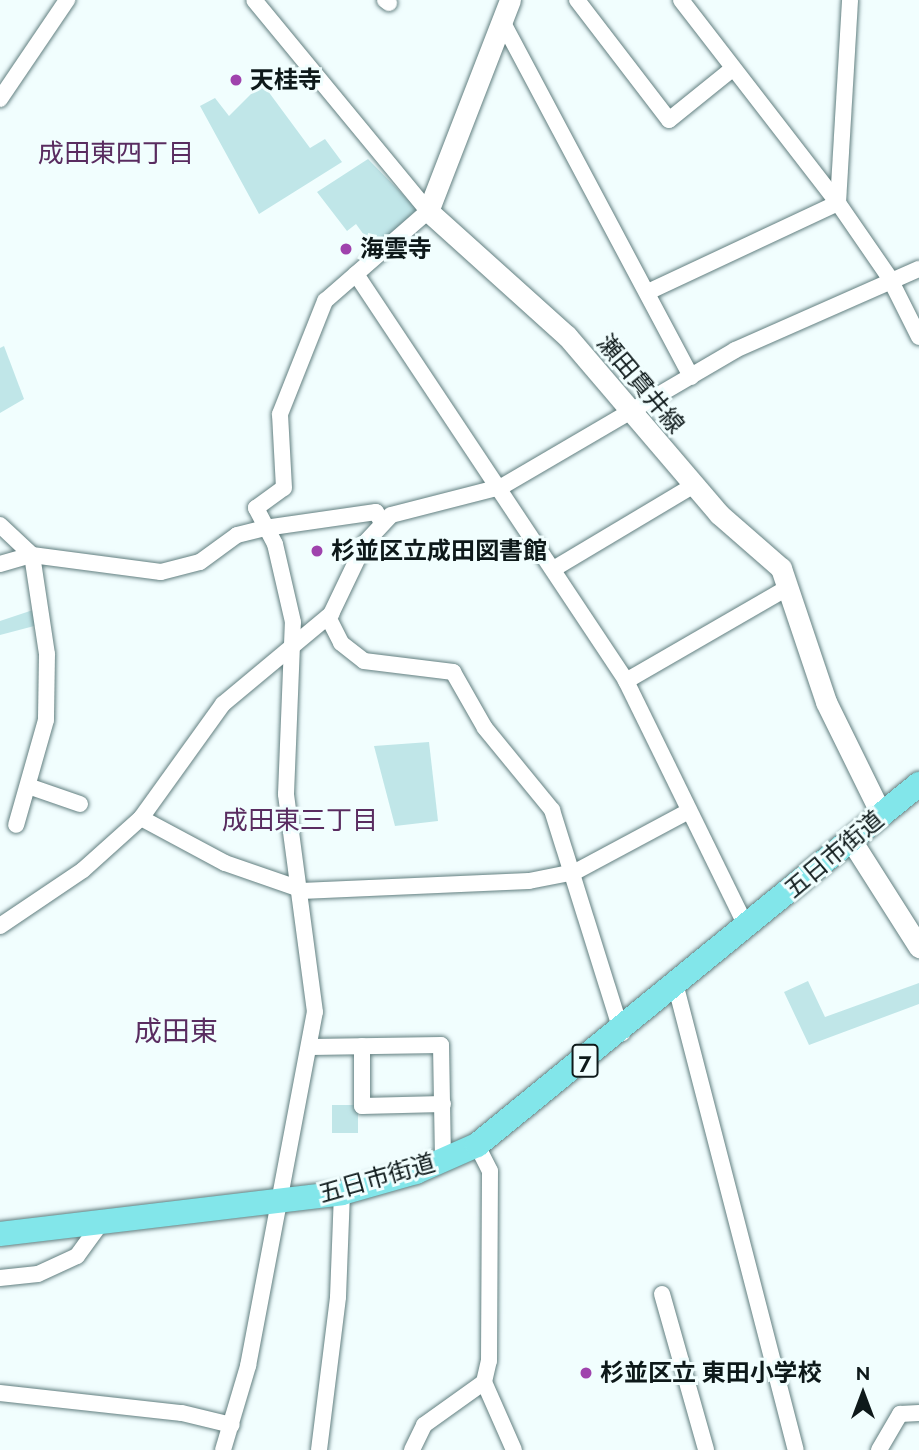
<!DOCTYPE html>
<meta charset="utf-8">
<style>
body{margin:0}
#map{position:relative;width:919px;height:1450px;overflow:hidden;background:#f1fefe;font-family:Raleway,"Noto Sans JP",sans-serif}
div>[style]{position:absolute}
.green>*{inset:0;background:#c0e6e8;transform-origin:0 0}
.roads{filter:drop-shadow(0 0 2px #627f80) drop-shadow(0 0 2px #627f80)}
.street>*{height:16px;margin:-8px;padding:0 8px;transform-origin:8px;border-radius:8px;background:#fff}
.secondary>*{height:21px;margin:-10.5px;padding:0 10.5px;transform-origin:10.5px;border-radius:10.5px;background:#fff}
.primary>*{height:24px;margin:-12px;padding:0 12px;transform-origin:12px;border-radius:12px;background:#82e6ea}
.dots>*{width:19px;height:19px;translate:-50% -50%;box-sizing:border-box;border:4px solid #f1fefe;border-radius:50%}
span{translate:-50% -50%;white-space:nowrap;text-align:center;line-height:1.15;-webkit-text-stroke:6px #f1fefe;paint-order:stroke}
.shield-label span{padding:2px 5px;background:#f1fefe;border:2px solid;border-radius:5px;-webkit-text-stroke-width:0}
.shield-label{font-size:23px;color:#0e191a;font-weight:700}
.poi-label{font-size:24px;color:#0e191a;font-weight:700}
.left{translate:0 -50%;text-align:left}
.street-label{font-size:24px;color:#0e191a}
.neighbourhood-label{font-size:26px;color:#592c60}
.quarter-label{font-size:28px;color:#592c60}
.north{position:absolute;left:828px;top:1359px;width:70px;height:70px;-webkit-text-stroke:5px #f1fefe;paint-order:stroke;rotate:0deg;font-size:19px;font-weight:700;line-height:28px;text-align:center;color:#0e191a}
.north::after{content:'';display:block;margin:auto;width:24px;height:32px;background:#0e191a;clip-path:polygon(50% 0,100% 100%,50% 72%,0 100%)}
</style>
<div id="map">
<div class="green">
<i style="clip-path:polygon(262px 83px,310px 148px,325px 139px,342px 162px,259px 214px,200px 106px,215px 98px,229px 116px)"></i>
<i style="clip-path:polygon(368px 159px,417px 209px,375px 250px,356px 224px,347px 231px,317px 192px)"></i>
<i style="clip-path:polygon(4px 346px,24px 399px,0 413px,0 348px)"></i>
<i style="clip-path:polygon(33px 610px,38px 625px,0 635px,0 621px)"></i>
<i style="clip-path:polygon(429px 742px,438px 821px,395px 826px,374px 746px)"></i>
<i style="clip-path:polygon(808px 981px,825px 1017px,919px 983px,919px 1004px,809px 1045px,784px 992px)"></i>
<i style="left:358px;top:1105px;width:28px;height:26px;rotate:90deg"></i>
</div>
<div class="roads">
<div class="street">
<i style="left:385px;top:0;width:5px;rotate:37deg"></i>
<i style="left:577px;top:0;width:151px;rotate:52.5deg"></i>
<i style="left:669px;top:120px;width:80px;rotate:-38.9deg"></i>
<i style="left:681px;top:0;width:257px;rotate:52.3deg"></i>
<i style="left:838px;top:203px;width:90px;rotate:55.4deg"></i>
<i style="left:889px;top:277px;width:67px;rotate:63.4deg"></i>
<i style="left:502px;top:21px;width:403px;rotate:62deg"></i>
<i style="left:0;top:99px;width:120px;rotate:-55.9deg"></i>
<i style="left:356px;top:274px;width:488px;rotate:56.4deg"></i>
<i style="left:626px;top:681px;width:273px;rotate:63.9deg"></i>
<i style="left:650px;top:291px;width:208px;rotate:-25.1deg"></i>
<i style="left:838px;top:203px;width:203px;rotate:-86.6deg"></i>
<i style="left:0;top:525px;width:44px;rotate:43.2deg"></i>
<i style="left:32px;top:555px;width:100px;rotate:81.4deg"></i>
<i style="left:47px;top:654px;width:66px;rotate:90.9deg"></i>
<i style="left:46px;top:720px;width:109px;rotate:105.9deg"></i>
<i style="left:0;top:564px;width:33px;rotate:-16deg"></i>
<i style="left:32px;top:555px;width:130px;rotate:7.5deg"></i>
<i style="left:161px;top:572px;width:40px;rotate:-14.4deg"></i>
<i style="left:200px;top:562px;width:46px;rotate:-36.1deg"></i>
<i style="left:237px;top:535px;width:29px;rotate:-14deg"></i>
<i style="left:265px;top:528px;width:112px;rotate:-8.2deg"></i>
<i style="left:376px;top:512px;width:13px;rotate:61deg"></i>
<i style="left:555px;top:568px;width:162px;rotate:-30.8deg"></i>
<i style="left:328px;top:617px;width:29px;rotate:63deg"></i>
<i style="left:341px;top:643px;width:29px;rotate:38deg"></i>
<i style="left:364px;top:661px;width:90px;rotate:7deg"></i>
<i style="left:453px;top:672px;width:64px;rotate:60.3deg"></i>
<i style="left:485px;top:728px;width:106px;rotate:50.7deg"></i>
<i style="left:552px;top:810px;width:234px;rotate:72.6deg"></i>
<i style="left:626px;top:681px;width:188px;rotate:-30deg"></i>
<i style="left:28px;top:786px;width:55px;rotate:19.1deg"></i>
<i style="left:141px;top:818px;width:95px;rotate:28.2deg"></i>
<i style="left:225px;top:863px;width:79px;rotate:19.1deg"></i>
<i style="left:301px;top:891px;width:228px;rotate:-2.5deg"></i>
<i style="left:529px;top:881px;width:47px;rotate:-11.1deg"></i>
<i style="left:575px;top:872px;width:127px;rotate:-28.2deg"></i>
<i style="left:0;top:926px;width:100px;rotate:-34deg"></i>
<i style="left:83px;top:870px;width:78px;rotate:-41.9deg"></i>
<i style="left:141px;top:818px;width:140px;rotate:-54.3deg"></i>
<i style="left:223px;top:704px;width:141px;rotate:-39.8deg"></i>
<i style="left:331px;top:614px;width:79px;rotate:-64.4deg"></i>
<i style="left:365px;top:543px;width:38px;rotate:-47deg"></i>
<i style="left:391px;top:515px;width:114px;rotate:-14.3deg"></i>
<i style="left:501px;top:487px;width:271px;rotate:-30.3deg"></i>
<i style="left:735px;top:350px;width:201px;rotate:-23.8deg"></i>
<i style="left:676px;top:987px;width:478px;rotate:75.5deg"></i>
<i style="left:362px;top:1046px;width:60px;rotate:90deg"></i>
<i style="left:362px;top:1106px;width:81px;rotate:-1.4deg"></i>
<i style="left:311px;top:1047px;width:130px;rotate:-0.9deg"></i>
<i style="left:441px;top:1045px;width:115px;rotate:89deg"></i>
<i style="left:0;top:1278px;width:38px;rotate:-6deg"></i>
<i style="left:38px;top:1274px;width:43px;rotate:-24.8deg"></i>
<i style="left:77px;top:1256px;width:46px;rotate:-53.9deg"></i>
<i style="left:662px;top:1294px;width:162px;rotate:74.2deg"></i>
<i style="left:484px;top:1382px;width:74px;rotate:66.2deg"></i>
<i style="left:0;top:1393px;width:183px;rotate:6.3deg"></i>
<i style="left:182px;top:1413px;width:51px;rotate:13.5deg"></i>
<i style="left:223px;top:1450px;width:88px;rotate:-73.4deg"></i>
<i style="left:248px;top:1366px;width:360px;rotate:-79.3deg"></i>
<i style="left:315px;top:1012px;width:220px;rotate:-97.6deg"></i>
<i style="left:286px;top:794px;width:172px;rotate:-87.7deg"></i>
<i style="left:293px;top:622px;width:80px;rotate:-103deg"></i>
<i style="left:275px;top:544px;width:41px;rotate:-117.8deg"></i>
<i style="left:256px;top:508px;width:34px;rotate:-36deg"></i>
<i style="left:284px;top:488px;width:74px;rotate:-93.1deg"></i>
<i style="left:280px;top:414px;width:122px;rotate:-68.3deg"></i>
<i style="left:325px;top:301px;width:137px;rotate:-41.1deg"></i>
<i style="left:428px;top:211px;width:273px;rotate:-129.5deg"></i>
<i style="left:319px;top:1450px;width:154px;rotate:-82.9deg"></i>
<i style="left:338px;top:1297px;width:104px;rotate:-87.8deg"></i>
<i style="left:412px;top:1450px;width:28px;rotate:-64deg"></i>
<i style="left:424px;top:1425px;width:74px;rotate:-35.6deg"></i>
<i style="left:484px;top:1382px;width:22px;rotate:-77deg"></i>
<i style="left:489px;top:1361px;width:190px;rotate:-89.7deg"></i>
<i style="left:490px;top:1171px;width:29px;rotate:-117deg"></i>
<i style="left:879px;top:1450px;width:42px;rotate:-59.7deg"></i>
<i style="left:900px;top:1414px;width:19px;rotate:-3deg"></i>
</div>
<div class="secondary">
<i style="left:510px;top:0;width:226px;rotate:111.2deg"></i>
<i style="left:428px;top:211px;width:187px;rotate:42deg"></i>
<i style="left:567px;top:336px;width:234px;rotate:49.5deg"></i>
<i style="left:719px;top:514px;width:82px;rotate:41.1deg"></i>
<i style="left:781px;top:568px;width:141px;rotate:71.4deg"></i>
<i style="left:826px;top:702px;width:125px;rotate:63.8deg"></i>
<i style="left:851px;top:840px;width:127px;rotate:57.6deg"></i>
</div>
<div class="primary">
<i style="left:0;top:1234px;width:344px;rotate:-6.8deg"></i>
<i style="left:342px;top:1193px;width:77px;rotate:-15.8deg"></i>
<i style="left:416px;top:1172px;width:67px;rotate:-23.9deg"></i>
<i style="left:477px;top:1145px;width:571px;rotate:-39.24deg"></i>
</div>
</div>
<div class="dots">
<i style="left:236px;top:80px;background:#9f43ad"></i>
<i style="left:346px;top:249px;background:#9f43ad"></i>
<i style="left:317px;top:551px;background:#9f43ad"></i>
<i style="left:586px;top:1373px;background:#9f43ad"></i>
</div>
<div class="shield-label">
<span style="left:585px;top:1061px">7</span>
</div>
<div class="poi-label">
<span class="left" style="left:250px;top:80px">天桂寺</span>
<span class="left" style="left:360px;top:249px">海雲寺</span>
<span class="left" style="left:331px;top:551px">杉並区立成田図書館</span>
<span class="left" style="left:600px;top:1373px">杉並区立 東田小学校</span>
</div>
<div class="street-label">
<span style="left:641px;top:384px;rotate:50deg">瀬田貫井線</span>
<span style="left:834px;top:854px;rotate:-40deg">五日市街道</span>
<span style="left:377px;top:1178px;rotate:-16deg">五日市街道</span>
</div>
<div class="neighbourhood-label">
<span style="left:116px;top:154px">成田東四丁目</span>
<span style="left:300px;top:821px">成田東三丁目</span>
</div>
<div class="quarter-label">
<span style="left:176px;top:1032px">成田東</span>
</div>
<div class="north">N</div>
</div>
